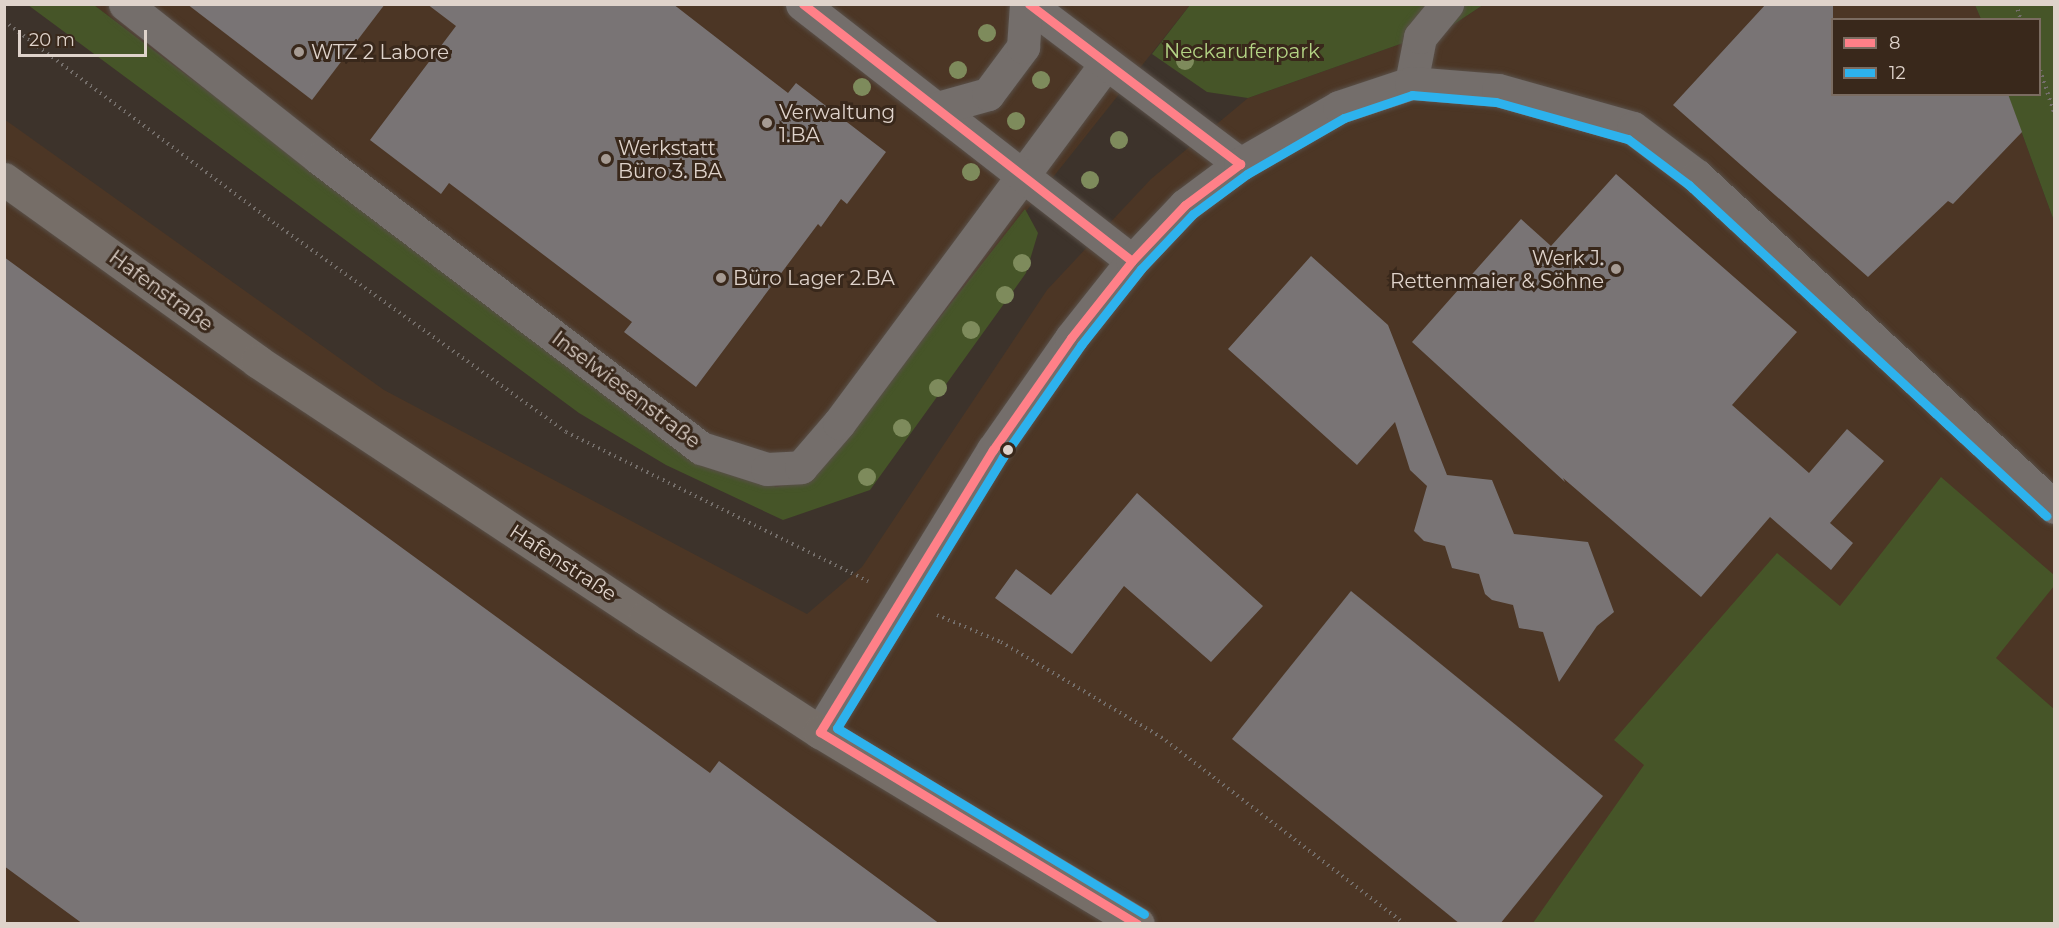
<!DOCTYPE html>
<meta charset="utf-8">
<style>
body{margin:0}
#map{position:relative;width:2059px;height:928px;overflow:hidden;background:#3d332b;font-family:Montserrat,sans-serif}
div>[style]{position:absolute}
.built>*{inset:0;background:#4c3625}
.green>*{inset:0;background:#465528}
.building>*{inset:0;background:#797475}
.path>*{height:4px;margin-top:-2px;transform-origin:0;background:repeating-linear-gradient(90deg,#746e6a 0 1.5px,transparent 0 6px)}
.roads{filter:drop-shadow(0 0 2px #595049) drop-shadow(0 0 2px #595049)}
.minor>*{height:33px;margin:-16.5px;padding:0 16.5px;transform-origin:16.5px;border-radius:16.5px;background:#746e6b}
.major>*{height:33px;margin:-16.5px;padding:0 16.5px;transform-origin:16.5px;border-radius:16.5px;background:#766e68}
.bus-1>*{height:9px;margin:-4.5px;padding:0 4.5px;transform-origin:4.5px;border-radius:4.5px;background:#ff8088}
.bus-2>*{height:9px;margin:-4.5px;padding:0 4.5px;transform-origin:4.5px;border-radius:4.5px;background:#2db2ed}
.trees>*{width:18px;height:18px;margin:-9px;border-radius:50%;background:#7e8b5c}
.dots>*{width:16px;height:16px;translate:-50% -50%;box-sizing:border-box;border:3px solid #39281b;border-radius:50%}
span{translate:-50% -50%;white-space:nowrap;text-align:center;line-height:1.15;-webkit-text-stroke:6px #39281b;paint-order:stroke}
.park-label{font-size:20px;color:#b3d384}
.poi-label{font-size:20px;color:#dfd3cb}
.left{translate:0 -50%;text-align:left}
.right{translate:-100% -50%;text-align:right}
.street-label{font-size:20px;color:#dfd3cb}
.frame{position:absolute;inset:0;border:6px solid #dfd3cb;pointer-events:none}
.legend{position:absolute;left:1831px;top:18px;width:210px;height:78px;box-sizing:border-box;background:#39281b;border:2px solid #7b6c61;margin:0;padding:8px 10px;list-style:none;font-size:18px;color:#dfd3cb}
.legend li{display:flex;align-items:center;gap:12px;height:30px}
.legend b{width:30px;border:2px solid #7b6c61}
.scale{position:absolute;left:18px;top:30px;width:129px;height:27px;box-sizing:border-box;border:3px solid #dfd3cb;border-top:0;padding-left:8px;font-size:18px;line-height:21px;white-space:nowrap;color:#dfd3cb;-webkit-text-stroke:4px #39281b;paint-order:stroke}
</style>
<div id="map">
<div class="built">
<i style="clip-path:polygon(94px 5px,1190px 5px,813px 479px,776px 487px,695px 453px,623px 406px)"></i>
<i style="clip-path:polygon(1483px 5px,1975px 5px,1981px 19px,1832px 20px,1832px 94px,2008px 95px,2054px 221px,2054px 923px,5px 923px,4px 119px,384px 390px,807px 614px,862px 567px,1047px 290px,1151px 179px,1248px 98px,1420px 37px,1436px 36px)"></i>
</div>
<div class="green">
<i style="clip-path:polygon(28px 5px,94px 5px,623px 406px,695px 453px,776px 487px,813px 479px,1025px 209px,1038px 233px,1026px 273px,870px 490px,783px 520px,666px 465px,579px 413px)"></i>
<i style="clip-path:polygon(1190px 5px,1483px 5px,1436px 36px,1420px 37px,1248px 98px,1207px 92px,1152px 54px)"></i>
<i style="clip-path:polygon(1975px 5px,2054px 5px,2054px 221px,2008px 95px,2040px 94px,2040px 20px,1981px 19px)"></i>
<i style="clip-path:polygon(1941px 477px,2054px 575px,2054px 586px,1996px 658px,2054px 709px,2054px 923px,1533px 923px,1644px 765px,1614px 740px,1777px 553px,1840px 606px)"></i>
</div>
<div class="building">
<i style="clip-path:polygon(187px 4px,385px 4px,312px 100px)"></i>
<i style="clip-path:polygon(427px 4px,673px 4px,788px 93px,796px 83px,886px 152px,847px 204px,841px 199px,821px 227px,818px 224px,696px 387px,624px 332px,632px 322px,449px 183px,441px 194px,370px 140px,456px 26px)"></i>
<i style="clip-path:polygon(1766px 4px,1833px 4px,1833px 94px,2008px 94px,2022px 132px,1953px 204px,1948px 201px,1868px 277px,1673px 105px)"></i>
<i style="clip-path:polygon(1616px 174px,1797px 332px,1732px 405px,1809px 473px,1847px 429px,1884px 461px,1830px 523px,1853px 543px,1831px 570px,1770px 517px,1701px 597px,1563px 478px,1565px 482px,1412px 342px,1521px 219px,1551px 246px)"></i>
<i style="clip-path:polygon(1311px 256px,1388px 325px,1447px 475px,1492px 480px,1514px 534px,1588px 542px,1614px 612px,1597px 626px,1559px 682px,1543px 632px,1519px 628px,1513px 605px,1492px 600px,1485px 594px,1479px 574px,1452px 568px,1445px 546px,1424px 541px,1414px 531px,1427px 486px,1410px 470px,1395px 422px,1357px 465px,1228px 349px)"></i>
<i style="clip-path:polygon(4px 257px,710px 773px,719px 761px,940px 924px,83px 924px,4px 866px)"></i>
<i style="clip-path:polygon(1137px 493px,1263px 606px,1211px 662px,1124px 586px,1072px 654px,995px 598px,1016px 569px,1051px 595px)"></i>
<i style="clip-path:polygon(1351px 591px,1603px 796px,1500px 924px,1460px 924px,1232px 739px)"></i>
</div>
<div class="path">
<i style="left:2016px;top:4px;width:17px;rotate:73deg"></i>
<i style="left:4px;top:21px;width:341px;rotate:36.8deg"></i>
<i style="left:277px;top:225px;width:355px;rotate:35.6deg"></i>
<i style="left:566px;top:432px;width:337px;rotate:26.3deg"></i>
<i style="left:2040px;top:70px;width:44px;rotate:71.6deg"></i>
<i style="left:937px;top:615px;width:69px;rotate:22.9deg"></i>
<i style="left:1001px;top:642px;width:186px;rotate:30.7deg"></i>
<i style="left:1161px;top:737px;width:307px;rotate:37.5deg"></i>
</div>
<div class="roads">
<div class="minor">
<i style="left:125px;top:4px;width:248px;rotate:38.4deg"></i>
<i style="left:319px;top:158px;width:480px;rotate:37.2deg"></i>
<i style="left:701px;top:448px;width:69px;rotate:17.7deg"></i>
<i style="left:767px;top:469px;width:34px;rotate:-3deg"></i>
<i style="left:801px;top:467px;width:58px;rotate:-49.2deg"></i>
<i style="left:839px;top:423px;width:447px;rotate:-53.4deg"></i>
<i style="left:802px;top:4px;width:418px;rotate:37.9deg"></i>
<i style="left:1028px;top:4px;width:266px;rotate:37deg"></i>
<i style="left:1411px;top:83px;width:47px;rotate:-78.9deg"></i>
<i style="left:1420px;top:37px;width:43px;rotate:-50.7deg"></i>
<i style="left:938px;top:108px;width:52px;rotate:-15.6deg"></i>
<i style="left:988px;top:94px;width:59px;rotate:-53.3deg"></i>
<i style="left:1023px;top:47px;width:43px;rotate:-86deg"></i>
<i style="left:820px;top:732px;width:331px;rotate:-58.5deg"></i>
<i style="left:993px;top:450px;width:136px;rotate:-55.1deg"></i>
<i style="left:1071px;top:338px;width:98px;rotate:-51.6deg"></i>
<i style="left:1132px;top:261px;width:77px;rotate:-46.6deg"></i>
<i style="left:1185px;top:205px;width:69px;rotate:-36.7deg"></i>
<i style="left:1240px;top:164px;width:114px;rotate:-29.9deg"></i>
<i style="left:1339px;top:107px;width:76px;rotate:-18.4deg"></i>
<i style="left:1411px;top:83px;width:87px;rotate:4.6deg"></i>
<i style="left:1498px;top:90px;width:140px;rotate:15.7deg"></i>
<i style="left:1633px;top:128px;width:80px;rotate:36.9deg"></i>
<i style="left:1697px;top:176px;width:487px;rotate:42.8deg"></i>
</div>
<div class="major">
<i style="left:4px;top:179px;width:312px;rotate:35.7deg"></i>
<i style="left:257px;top:361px;width:465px;rotate:33.5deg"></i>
<i style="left:645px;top:618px;width:209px;rotate:33.1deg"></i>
<i style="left:820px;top:732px;width:371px;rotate:31.1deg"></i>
</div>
</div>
<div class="bus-1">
<i style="left:803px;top:4px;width:417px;rotate:38deg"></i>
<i style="left:1029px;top:4px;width:265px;rotate:37.2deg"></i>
<i style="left:820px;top:732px;width:331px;rotate:-58.5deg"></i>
<i style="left:993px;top:450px;width:136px;rotate:-55.1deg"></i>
<i style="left:1071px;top:338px;width:98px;rotate:-51.6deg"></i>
<i style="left:1132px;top:261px;width:77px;rotate:-46.6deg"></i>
<i style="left:1185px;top:205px;width:69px;rotate:-36.7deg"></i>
<i style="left:820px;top:732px;width:371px;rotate:31.2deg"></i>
</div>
<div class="bus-2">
<i style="left:1144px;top:914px;width:359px;rotate:-148.8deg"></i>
<i style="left:837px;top:728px;width:318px;rotate:-58.5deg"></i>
<i style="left:1003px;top:457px;width:136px;rotate:-55.1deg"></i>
<i style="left:1081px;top:345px;width:97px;rotate:-51.7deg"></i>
<i style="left:1141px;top:269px;width:76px;rotate:-46.6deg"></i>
<i style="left:1193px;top:214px;width:67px;rotate:-36.5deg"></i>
<i style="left:1247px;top:174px;width:112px;rotate:-30deg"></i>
<i style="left:1344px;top:118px;width:72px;rotate:-18.7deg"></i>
<i style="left:1412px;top:95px;width:84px;rotate:4.8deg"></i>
<i style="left:1496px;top:102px;width:137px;rotate:15.7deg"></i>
<i style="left:1628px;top:139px;width:76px;rotate:37deg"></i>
<i style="left:1689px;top:185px;width:487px;rotate:42.8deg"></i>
</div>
<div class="trees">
<i style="left:987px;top:33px"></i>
<i style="left:1185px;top:61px"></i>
<i style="left:958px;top:70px"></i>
<i style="left:1041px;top:80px"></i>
<i style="left:862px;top:87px"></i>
<i style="left:1016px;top:121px"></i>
<i style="left:1119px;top:140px"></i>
<i style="left:971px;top:172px"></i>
<i style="left:1090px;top:180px"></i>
<i style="left:1022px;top:263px"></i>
<i style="left:1005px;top:295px"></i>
<i style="left:971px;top:330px"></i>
<i style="left:938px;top:388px"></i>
<i style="left:902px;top:428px"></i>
<i style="left:867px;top:477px"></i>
</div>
<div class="dots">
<i style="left:299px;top:52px;background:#a69b93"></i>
<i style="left:767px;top:123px;background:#a69b93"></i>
<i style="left:606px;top:159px;background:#a69b93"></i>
<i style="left:1616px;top:269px;background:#a69b93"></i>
<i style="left:721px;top:278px;background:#a69b93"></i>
<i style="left:1008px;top:450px;background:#dfd3cb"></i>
</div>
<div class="park-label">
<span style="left:1242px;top:51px">Neckaruferpark</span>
</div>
<div class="poi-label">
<span class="left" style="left:311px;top:52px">WTZ 2 Labore</span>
<span class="left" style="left:779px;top:124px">Verwaltung<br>1.BA</span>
<span class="left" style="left:618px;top:160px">Werkstatt<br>Büro 3. BA</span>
<span class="right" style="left:1604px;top:270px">Werk J.<br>Rettenmaier &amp; Söhne</span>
<span class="left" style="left:733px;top:278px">Büro Lager 2.BA</span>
</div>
<div class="street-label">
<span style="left:161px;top:291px;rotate:36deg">Hafenstraße</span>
<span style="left:626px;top:390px;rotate:37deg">Inselwiesenstraße</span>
<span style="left:563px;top:563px;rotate:33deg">Hafenstraße</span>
</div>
<div class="frame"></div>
<ul class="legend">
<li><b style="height:8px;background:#ff8088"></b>8</li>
<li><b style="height:8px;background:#2db2ed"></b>12</li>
</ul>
<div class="scale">20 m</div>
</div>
